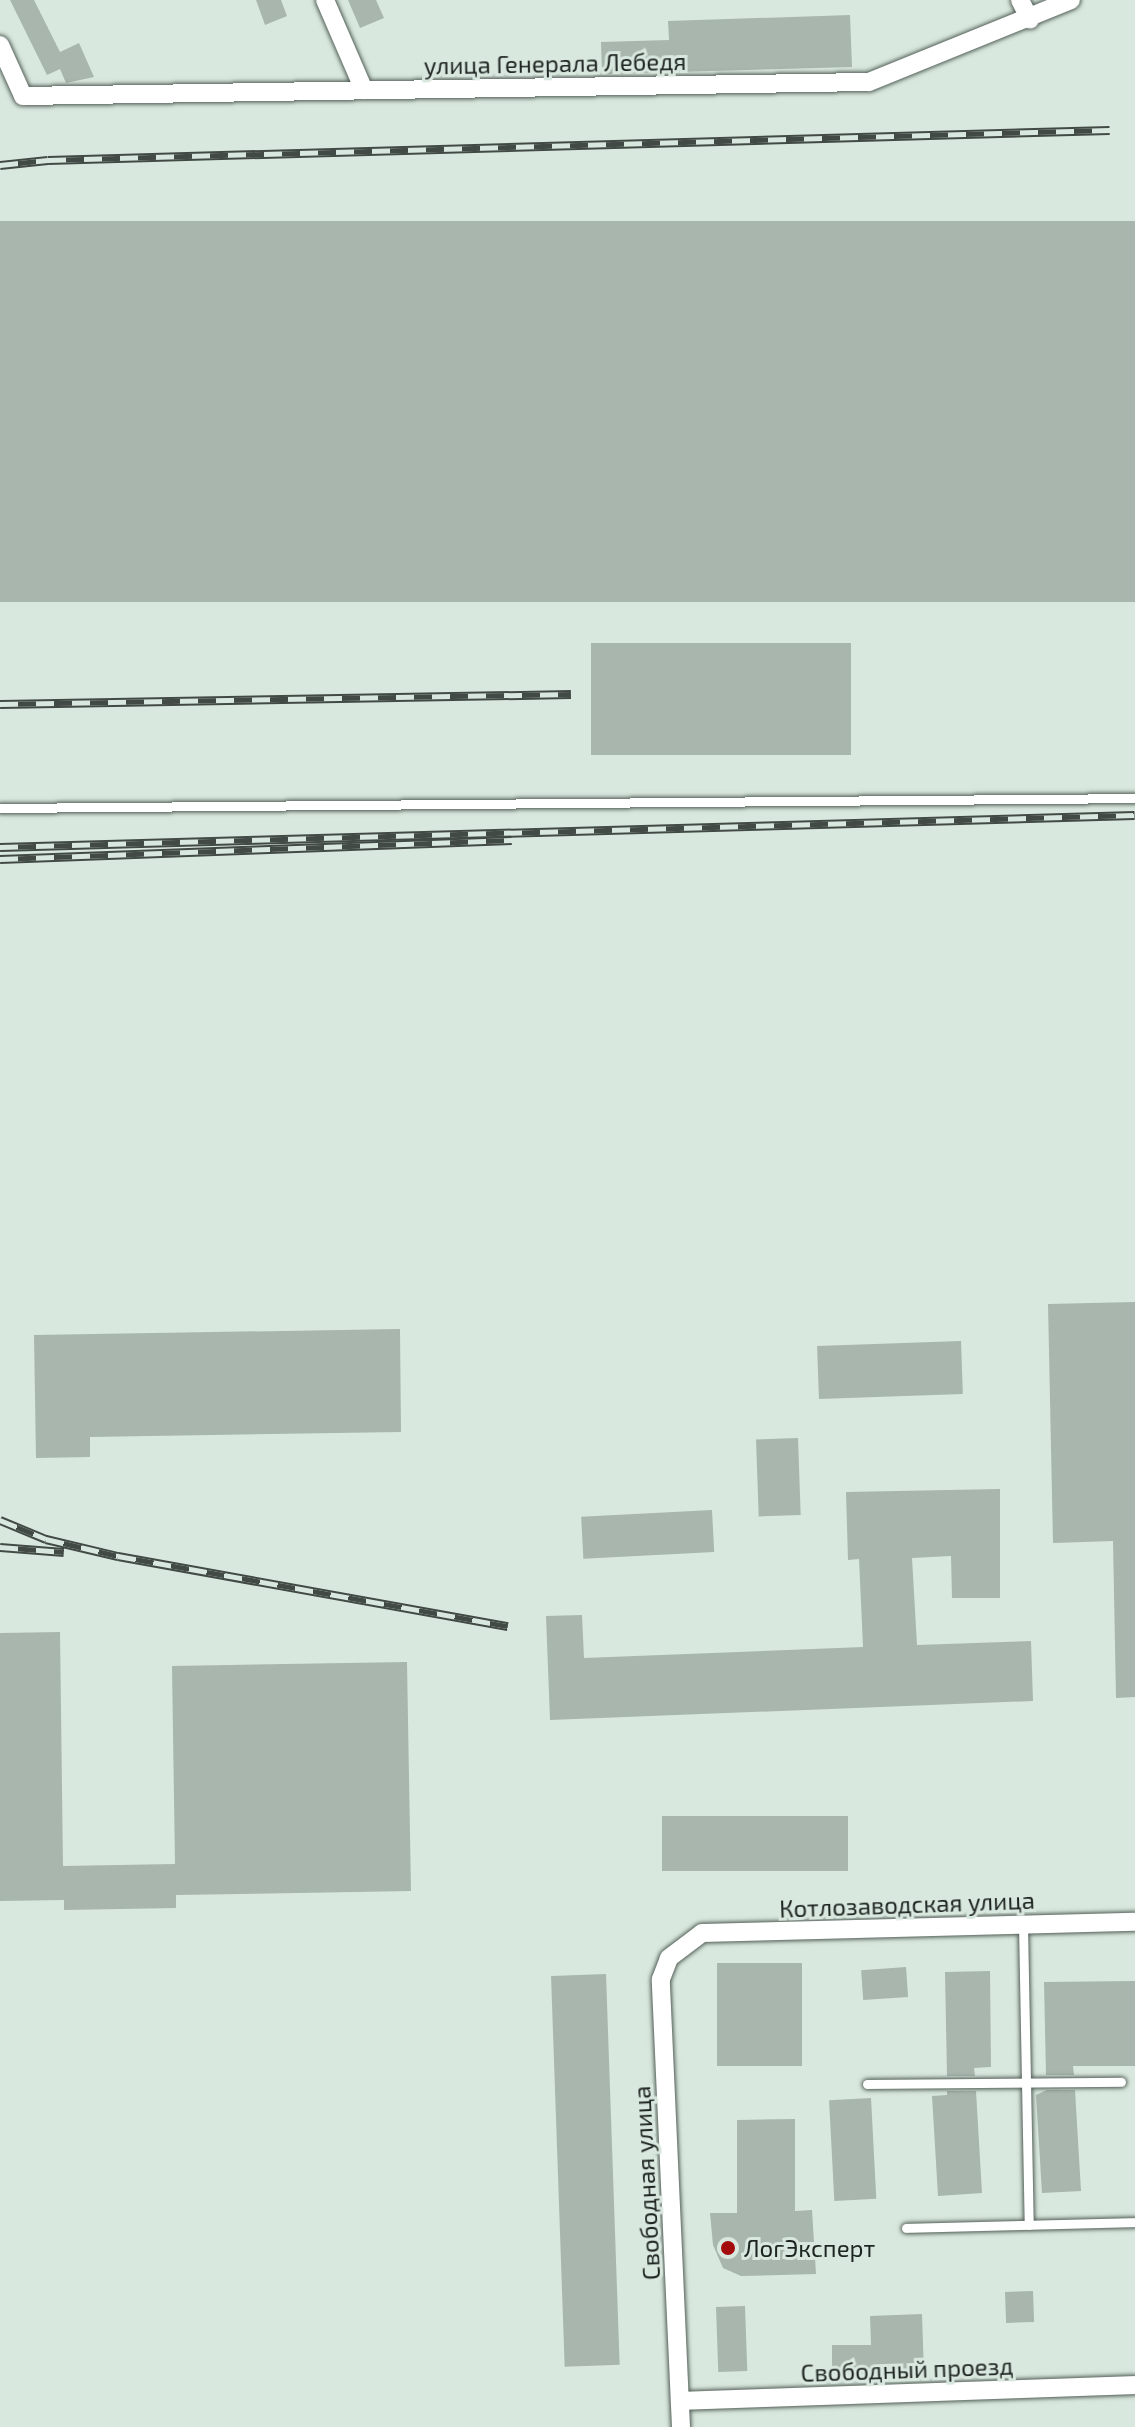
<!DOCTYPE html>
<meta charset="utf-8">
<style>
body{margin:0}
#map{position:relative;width:1135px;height:2427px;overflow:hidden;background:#d9e8de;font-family:"Exo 2",sans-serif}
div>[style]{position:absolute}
.building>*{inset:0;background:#a8b6ad;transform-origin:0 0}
.roads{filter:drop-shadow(0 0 2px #536058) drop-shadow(0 0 2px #536058)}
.service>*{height:9px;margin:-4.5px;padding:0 4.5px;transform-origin:4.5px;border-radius:4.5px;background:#fff}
.minor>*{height:18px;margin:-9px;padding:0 9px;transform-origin:9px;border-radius:9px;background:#fff}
.rail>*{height:9px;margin-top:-4.5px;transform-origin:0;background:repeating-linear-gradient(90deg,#d9e8de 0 18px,#424a45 0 36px);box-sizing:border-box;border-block:2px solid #424a45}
.dots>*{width:22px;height:22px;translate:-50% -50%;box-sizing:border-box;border:4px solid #d9e8de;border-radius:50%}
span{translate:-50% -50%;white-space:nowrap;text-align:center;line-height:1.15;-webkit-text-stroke:6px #d9e8de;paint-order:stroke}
.street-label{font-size:24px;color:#1e2421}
.poi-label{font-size:24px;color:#1e2421}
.left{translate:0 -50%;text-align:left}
</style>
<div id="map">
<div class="building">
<i style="clip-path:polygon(10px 0,34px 0,60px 52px,79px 43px,94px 77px,66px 83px,60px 69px,47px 75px)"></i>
<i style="clip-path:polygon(256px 0,281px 0,287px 16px,265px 25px)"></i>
<i style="clip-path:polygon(348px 0,376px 0,384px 18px,360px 28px)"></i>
<i style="clip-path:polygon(850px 15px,852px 67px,602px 74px,601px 42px,669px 40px,668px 21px)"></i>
<i style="left:1135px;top:221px;width:381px;height:1135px;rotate:90deg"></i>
<i style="left:851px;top:643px;width:112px;height:260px;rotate:90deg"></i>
<i style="clip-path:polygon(1135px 1302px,1135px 1697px,1116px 1698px,1113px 1541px,1053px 1543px,1048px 1304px)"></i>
<i style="clip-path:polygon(400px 1329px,401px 1432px,90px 1437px,90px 1457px,36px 1458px,34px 1335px)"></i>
<i style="left:961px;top:1341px;width:53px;height:144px;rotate:88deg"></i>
<i style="left:798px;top:1438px;width:77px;height:42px;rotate:88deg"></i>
<i style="clip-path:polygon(1000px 1489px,1000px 1598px,952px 1598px,951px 1556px,912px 1558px,917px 1645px,1031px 1641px,1033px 1701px,550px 1720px,546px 1616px,582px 1615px,584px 1658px,863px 1647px,859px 1559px,848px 1560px,846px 1492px)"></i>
<i style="left:712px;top:1510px;width:42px;height:131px;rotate:87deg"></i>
<i style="clip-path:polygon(60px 1632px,63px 1866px,175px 1864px,172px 1666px,407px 1662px,411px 1891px,176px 1895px,176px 1908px,64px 1910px,64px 1900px,0 1901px,0 1633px)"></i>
<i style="left:848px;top:1816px;width:55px;height:186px;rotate:90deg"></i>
<i style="left:802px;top:1963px;width:103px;height:85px;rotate:90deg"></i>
<i style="left:906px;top:1967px;width:30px;height:45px;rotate:86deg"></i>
<i style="clip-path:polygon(990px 1971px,991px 2067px,974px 2068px,975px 2076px,947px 2076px,945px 1972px)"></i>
<i style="left:606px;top:1974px;width:391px;height:55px;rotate:88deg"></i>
<i style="clip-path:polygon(1135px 1981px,1135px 2066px,1073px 2066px,1074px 2075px,1046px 2075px,1044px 1982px)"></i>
<i style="clip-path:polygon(1047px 2090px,1075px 2090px,1081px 2191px,1042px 2193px,1036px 2095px)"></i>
<i style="clip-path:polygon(947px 2091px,976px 2091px,982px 2193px,938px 2196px,932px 2096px,947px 2095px)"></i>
<i style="left:871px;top:2098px;width:101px;height:42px;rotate:87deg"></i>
<i style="clip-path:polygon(795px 2119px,795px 2211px,812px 2210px,816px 2274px,741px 2276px,723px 2268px,713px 2245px,710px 2213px,737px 2213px,737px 2120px)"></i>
<i style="left:1033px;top:2291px;width:31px;height:28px;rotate:88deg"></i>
<i style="left:745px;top:2306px;width:65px;height:29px;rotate:88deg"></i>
<i style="clip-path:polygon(922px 2314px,924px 2374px,832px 2374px,832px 2345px,871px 2345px,870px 2316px)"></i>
</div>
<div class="roads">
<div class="service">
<i style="left:0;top:808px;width:1135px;rotate:-0.5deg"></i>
<i style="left:1023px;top:1925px;width:300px;rotate:88.9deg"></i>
<i style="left:867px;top:2084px;width:254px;rotate:-0.5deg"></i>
<i style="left:906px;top:2228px;width:229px;rotate:-1.5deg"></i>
</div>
<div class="minor">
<i style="left:325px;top:0;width:98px;rotate:66.6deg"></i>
<i style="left:1020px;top:0;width:22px;rotate:63deg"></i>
<i style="left:0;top:45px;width:56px;rotate:65.7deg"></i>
<i style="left:23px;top:96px;width:846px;rotate:-0.95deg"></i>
<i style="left:869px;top:82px;width:218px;rotate:-22.1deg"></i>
<i style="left:680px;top:2401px;width:455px;rotate:-2deg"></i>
<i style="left:681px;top:2427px;width:448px;rotate:-92.6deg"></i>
<i style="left:661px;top:1979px;width:22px;rotate:-69deg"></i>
<i style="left:669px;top:1958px;width:41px;rotate:-37.1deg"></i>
<i style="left:702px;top:1933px;width:433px;rotate:-1.5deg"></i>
</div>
</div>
<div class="rail">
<i style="left:0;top:165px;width:48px;rotate:-5.9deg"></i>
<i style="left:48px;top:160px;width:1062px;rotate:-1.62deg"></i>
<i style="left:0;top:704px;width:571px;rotate:-1deg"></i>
<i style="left:0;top:847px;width:1135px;rotate:-1.61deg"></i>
<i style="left:0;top:859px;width:512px;rotate:-2.13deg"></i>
<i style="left:0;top:1520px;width:50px;rotate:22.4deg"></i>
<i style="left:46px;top:1539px;width:74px;rotate:13.3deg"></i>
<i style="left:118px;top:1556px;width:396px;rotate:10.2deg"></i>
<i style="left:0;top:1547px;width:64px;rotate:4.5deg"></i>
</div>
<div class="dots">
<i style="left:728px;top:2248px;background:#a30b0d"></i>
</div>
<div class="street-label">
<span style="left:555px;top:63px;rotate:-1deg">улица Генерала Лебедя</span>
<span style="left:907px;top:1904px;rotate:-2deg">Котлозаводская улица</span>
<span style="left:646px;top:2183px;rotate:-93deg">Свободная улица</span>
<span style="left:907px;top:2369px;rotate:-2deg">Свободный проезд</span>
</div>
<div class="poi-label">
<span class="left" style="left:744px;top:2248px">ЛогЭксперт</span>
</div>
</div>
